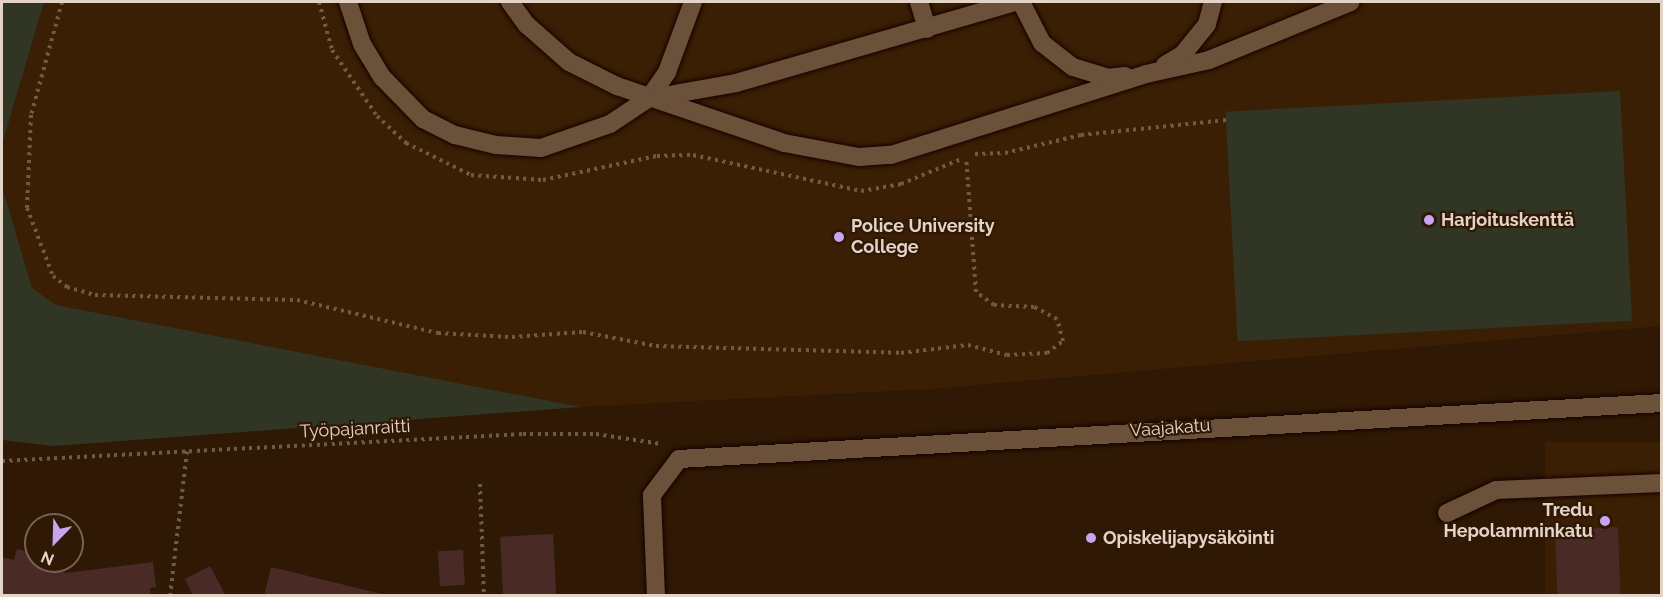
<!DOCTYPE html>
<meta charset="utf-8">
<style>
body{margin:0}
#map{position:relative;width:1663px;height:597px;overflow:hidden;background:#2f1804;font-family:Raleway,sans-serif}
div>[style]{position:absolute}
.built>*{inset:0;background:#3b1f04;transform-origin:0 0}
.green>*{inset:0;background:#313524;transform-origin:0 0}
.building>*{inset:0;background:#4a2a26;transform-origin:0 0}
.path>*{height:4px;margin-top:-2px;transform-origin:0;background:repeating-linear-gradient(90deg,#6f5a48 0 3px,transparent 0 7.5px)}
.roads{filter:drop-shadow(0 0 2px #150300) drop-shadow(0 0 2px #150300)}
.minor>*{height:18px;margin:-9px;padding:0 9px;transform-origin:9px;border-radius:9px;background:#6b503a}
.dots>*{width:16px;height:16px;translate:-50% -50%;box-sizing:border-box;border:3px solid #2f1804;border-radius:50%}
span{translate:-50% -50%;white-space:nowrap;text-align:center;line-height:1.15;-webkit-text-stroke:4.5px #2f1804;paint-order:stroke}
.poi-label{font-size:18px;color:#e4d3c7;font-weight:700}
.left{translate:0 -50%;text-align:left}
.right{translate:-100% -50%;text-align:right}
.street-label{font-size:18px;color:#e4d3c7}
.frame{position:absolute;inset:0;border:3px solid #e4d3c7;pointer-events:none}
.north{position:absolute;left:24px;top:513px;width:60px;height:60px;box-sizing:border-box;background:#2f1804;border:2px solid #776352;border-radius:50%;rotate:203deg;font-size:16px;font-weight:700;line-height:24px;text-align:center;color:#e4d3c7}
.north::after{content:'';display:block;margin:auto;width:21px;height:27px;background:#c6a6f0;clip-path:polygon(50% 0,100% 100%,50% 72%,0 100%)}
</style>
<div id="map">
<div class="built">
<i style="clip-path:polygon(44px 2px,1661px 2px,1661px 326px,930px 389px,581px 407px,56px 305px,32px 288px,2px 186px,2px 145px)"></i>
<i style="left:1661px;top:442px;width:153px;height:116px;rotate:90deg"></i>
</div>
<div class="green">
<i style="clip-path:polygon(2px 2px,44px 2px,2px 145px)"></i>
<i style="left:1620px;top:91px;width:230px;height:395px;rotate:87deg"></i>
<i style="clip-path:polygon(2px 186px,32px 288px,56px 305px,581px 407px,54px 446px,2px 440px)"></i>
</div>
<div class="building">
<i style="left:1618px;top:527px;width:69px;height:63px;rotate:88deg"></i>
<i style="left:553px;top:534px;width:62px;height:53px;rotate:87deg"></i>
<i style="clip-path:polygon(17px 549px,36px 554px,38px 565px,66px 573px,153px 562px,156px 587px,150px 588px,151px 596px,2px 596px,2px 557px,14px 560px)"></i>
<i style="left:463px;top:550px;width:35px;height:25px;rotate:87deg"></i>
<i style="clip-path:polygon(210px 566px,226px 596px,193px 596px,185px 579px)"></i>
<i style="clip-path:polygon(271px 567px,386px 595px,386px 596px,264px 596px)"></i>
</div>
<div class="path">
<i style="left:62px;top:2px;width:117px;rotate:105.3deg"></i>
<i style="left:31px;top:115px;width:93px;rotate:92.5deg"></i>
<i style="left:27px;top:208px;width:73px;rotate:69.1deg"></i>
<i style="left:53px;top:276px;width:18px;rotate:38deg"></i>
<i style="left:67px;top:287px;width:29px;rotate:16deg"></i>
<i style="left:95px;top:295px;width:202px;rotate:1.4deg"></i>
<i style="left:297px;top:300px;width:145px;rotate:13.2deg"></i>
<i style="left:438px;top:333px;width:74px;rotate:3.1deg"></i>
<i style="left:512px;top:337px;width:71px;rotate:-4deg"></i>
<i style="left:583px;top:332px;width:74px;rotate:10.9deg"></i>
<i style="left:656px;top:346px;width:245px;rotate:1.6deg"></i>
<i style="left:901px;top:353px;width:67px;rotate:-6.8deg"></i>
<i style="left:968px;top:345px;width:40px;rotate:14.4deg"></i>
<i style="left:1007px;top:355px;width:40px;rotate:-2.9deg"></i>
<i style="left:1047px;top:353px;width:20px;rotate:-37deg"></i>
<i style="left:1063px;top:341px;width:23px;rotate:-105deg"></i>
<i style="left:1057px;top:319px;width:26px;rotate:-152deg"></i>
<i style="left:1034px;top:307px;width:40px;rotate:-177.1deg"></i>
<i style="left:994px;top:305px;width:22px;rotate:-144deg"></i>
<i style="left:976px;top:292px;width:135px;rotate:-94.2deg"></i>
<i style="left:319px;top:2px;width:50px;rotate:74.8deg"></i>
<i style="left:332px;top:50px;width:80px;rotate:55.7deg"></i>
<i style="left:377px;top:116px;width:40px;rotate:43deg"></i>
<i style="left:406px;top:143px;width:72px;rotate:26.2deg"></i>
<i style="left:471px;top:175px;width:72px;rotate:4deg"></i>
<i style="left:543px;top:180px;width:116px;rotate:-11.9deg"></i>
<i style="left:657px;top:156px;width:36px;rotate:-2deg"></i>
<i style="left:693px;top:155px;width:172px;rotate:12.1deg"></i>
<i style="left:861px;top:191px;width:41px;rotate:-9.9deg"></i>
<i style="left:901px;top:184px;width:63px;rotate:-22.5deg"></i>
<i style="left:975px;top:154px;width:30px;rotate:-2deg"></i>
<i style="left:1005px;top:153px;width:78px;rotate:-13.3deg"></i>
<i style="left:1081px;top:135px;width:147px;rotate:-5.9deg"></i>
<i style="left:2px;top:461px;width:522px;rotate:-2.97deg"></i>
<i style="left:523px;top:434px;width:73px"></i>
<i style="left:596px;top:434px;width:66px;rotate:8.7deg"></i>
<i style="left:480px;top:484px;width:112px;rotate:88deg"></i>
<i style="left:170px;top:596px;width:146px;rotate:-83.3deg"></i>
</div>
<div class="roads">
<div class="minor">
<i style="left:348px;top:2px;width:44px;rotate:71.6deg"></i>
<i style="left:362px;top:44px;width:39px;rotate:59deg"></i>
<i style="left:382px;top:77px;width:59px;rotate:45.7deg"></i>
<i style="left:423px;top:119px;width:36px;rotate:27deg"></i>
<i style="left:455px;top:135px;width:42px;rotate:13.7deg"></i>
<i style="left:496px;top:145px;width:45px;rotate:3.8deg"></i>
<i style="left:541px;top:148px;width:73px;rotate:-19.2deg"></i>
<i style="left:610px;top:124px;width:47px;rotate:-33.7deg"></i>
<i style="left:649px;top:98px;width:32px;rotate:-55deg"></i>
<i style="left:667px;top:72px;width:75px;rotate:-69.6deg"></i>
<i style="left:510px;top:2px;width:29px;rotate:54deg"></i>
<i style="left:527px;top:25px;width:56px;rotate:41.4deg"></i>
<i style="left:569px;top:62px;width:54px;rotate:26.6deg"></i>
<i style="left:617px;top:86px;width:176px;rotate:18.8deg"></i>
<i style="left:784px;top:143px;width:76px;rotate:10.6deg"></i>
<i style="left:859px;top:157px;width:32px;rotate:-4deg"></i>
<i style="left:891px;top:155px;width:268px;rotate:-17.6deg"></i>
<i style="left:1146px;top:74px;width:65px;rotate:-12.5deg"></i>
<i style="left:1209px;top:60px;width:153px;rotate:-22.2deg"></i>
<i style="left:919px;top:2px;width:28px;rotate:73deg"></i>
<i style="left:1021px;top:2px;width:46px;rotate:62.9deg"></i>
<i style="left:1042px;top:43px;width:39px;rotate:38deg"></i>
<i style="left:1073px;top:67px;width:37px;rotate:17deg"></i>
<i style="left:1108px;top:78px;width:17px;rotate:-7deg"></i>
<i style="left:1165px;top:65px;width:21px;rotate:-31deg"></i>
<i style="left:1183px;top:54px;width:38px;rotate:-51deg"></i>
<i style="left:1207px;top:24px;width:23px;rotate:-75deg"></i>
<i style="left:652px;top:98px;width:85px;rotate:-10.1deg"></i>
<i style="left:736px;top:83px;width:291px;rotate:-16.2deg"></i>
<i style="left:1447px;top:513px;width:54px;rotate:-25.1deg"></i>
<i style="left:1496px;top:490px;width:166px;rotate:-2.4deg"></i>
<i style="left:656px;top:596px;width:101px;rotate:-92.3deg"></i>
<i style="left:652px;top:495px;width:45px;rotate:-53.1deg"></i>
<i style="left:679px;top:459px;width:985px;rotate:-3.26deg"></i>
</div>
</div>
<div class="dots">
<i style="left:1429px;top:220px;background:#c6a6f0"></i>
<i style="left:839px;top:237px;background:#c6a6f0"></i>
<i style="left:1605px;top:521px;background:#c6a6f0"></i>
<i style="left:1091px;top:538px;background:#c6a6f0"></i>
</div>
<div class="poi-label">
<span class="left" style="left:1441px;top:220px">Harjoituskenttä</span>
<span class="left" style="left:851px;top:237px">Police University<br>College</span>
<span class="right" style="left:1593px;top:521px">Tredu<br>Hepolamminkatu</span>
<span class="left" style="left:1103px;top:538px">Opiskelijapysäköinti</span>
</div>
<div class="street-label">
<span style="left:1170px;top:428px;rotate:-4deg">Vaajakatu</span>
<span style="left:355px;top:429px;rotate:-3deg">Työpajanraitti</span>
</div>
<div class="frame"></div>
<div class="north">N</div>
</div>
